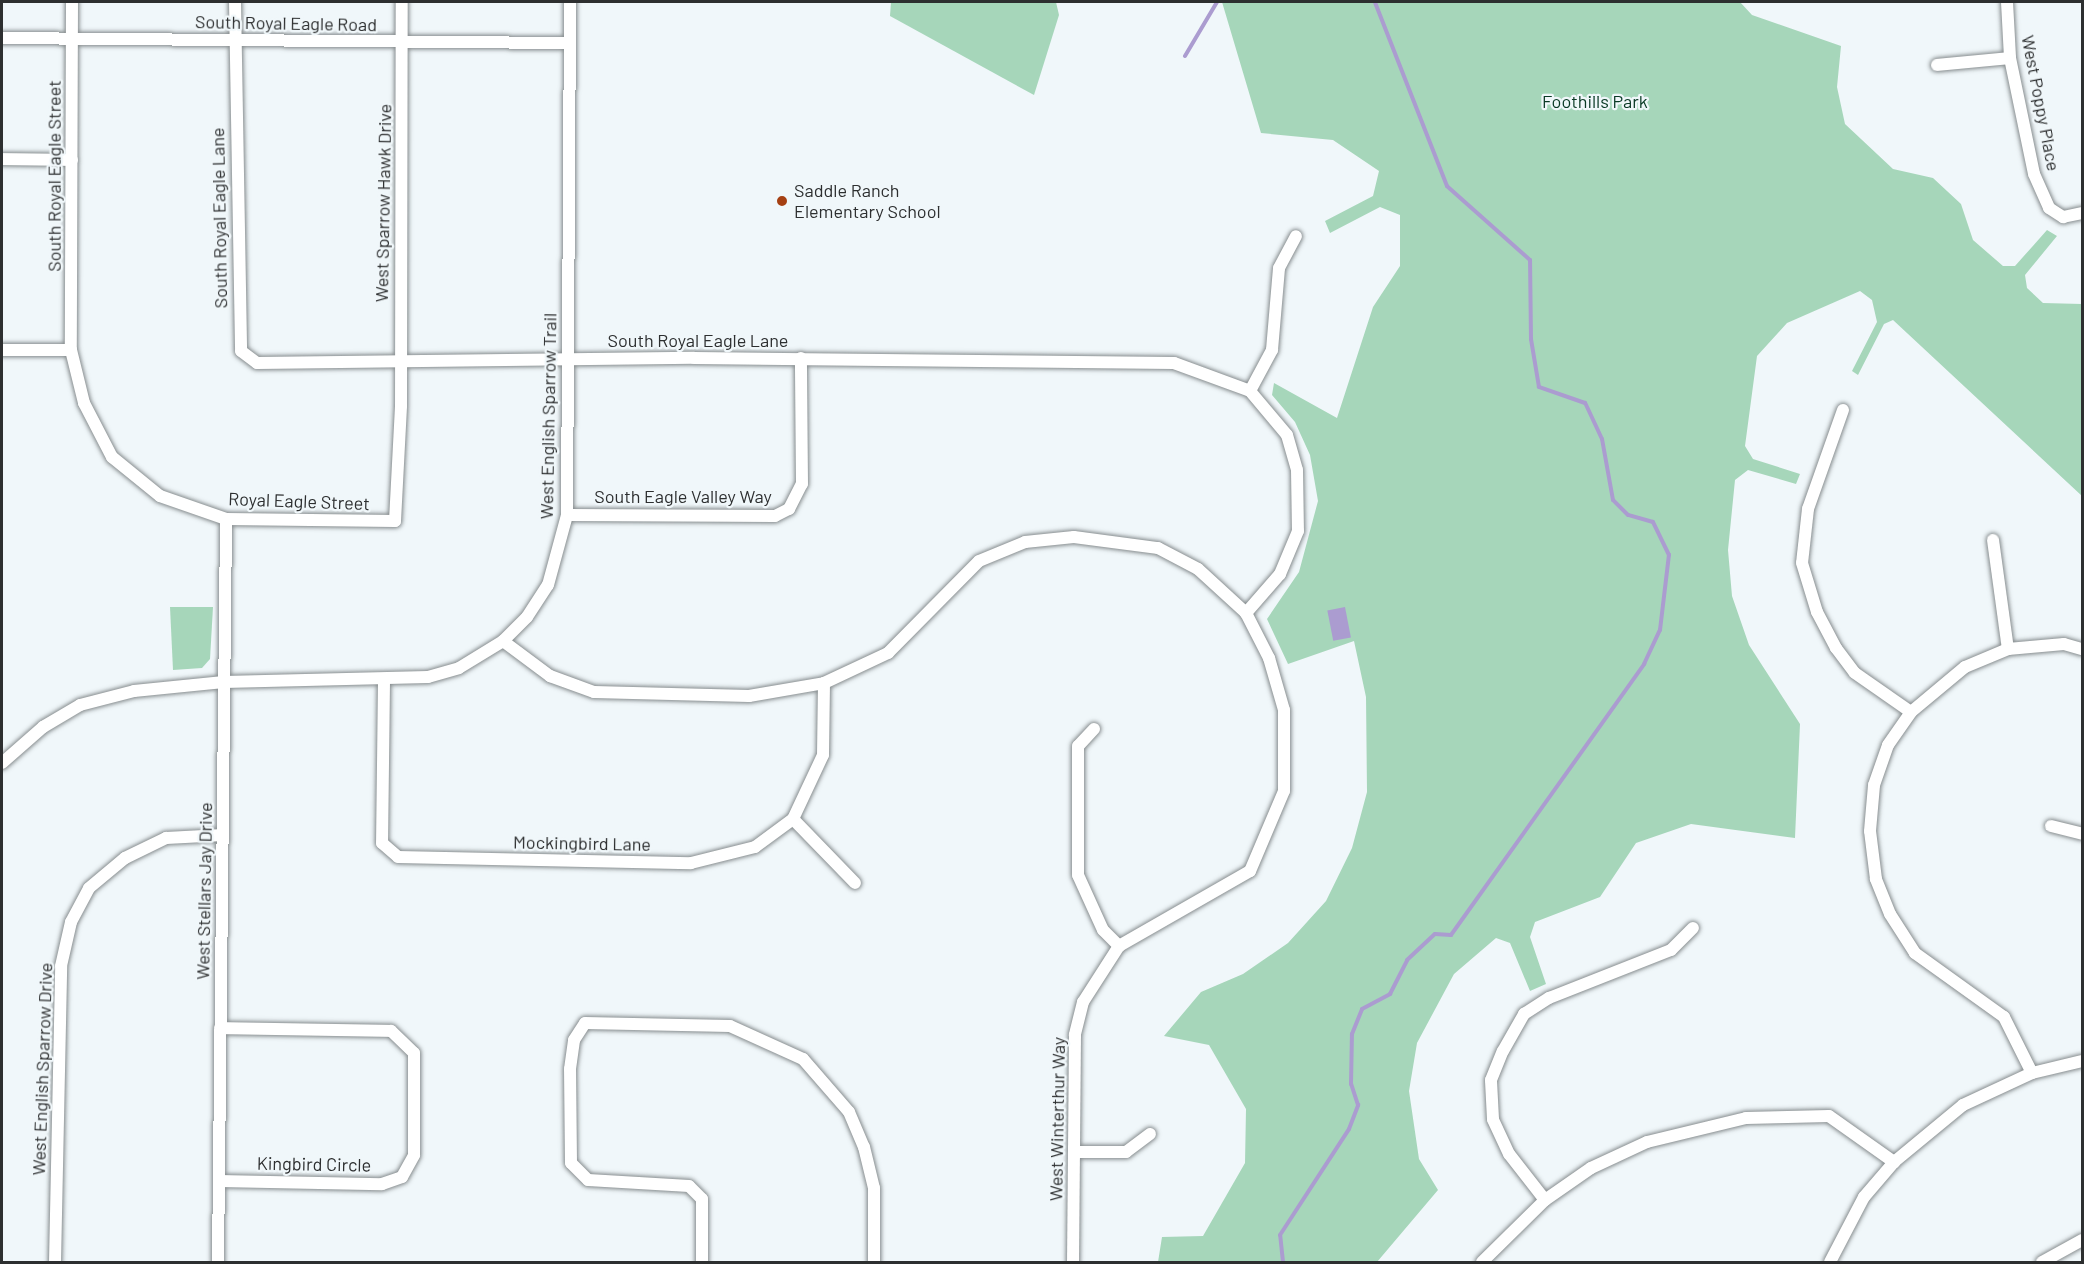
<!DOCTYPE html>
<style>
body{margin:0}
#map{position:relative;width:2084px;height:1264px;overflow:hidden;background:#f0f7fa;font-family:Barlow,sans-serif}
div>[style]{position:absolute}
.green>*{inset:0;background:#a6d6ba}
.water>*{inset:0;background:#ab9cd0;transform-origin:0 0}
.stream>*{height:4px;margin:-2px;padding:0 2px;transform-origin:2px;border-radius:2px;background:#ab9cd0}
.roads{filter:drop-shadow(0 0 2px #878d8f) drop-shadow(0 0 2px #878d8f)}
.minor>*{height:12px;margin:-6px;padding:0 6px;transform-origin:6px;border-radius:6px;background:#fff}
.dots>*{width:16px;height:16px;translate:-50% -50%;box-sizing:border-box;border:3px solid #f0f7fa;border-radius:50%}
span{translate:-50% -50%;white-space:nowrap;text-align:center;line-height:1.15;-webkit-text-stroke:4.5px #f0f7fa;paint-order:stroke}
.street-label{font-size:18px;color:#2d2f30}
.park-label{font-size:18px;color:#093924}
.poi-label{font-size:18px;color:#2d2f30}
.left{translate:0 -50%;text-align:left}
.frame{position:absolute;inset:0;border:3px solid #2d2f30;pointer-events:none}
</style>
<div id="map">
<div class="green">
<i style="clip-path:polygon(891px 2px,1056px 2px,1059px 15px,1034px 95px,890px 16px)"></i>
<i style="clip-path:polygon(1222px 2px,1740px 2px,1752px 15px,1841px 46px,1837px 87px,1845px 124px,1893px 169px,1933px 178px,1961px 204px,1973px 240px,2003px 266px,2015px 266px,2047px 230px,2057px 236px,2025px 275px,2027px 288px,2043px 303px,2082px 304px,2082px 496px,1893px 320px,1884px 324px,1858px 375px,1852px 371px,1877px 322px,1872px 300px,1860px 291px,1787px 323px,1757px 356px,1745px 446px,1753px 459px,1800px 474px,1796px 484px,1748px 470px,1735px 480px,1728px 550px,1732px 596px,1749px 645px,1800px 724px,1795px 838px,1691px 824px,1636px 843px,1600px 897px,1535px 922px,1530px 937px,1546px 984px,1530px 991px,1510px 943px,1496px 938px,1454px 974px,1417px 1043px,1409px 1091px,1419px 1159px,1438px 1190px,1377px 1262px,1158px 1262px,1162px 1237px,1203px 1236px,1245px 1163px,1246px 1109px,1209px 1045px,1164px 1036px,1201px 992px,1243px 974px,1288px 943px,1326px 901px,1352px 848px,1367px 792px,1366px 697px,1354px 641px,1288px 664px,1267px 619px,1299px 572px,1318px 501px,1310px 455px,1295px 422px,1272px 395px,1274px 383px,1337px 418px,1373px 307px,1400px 266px,1400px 215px,1380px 207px,1330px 233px,1325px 221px,1373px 196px,1379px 171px,1333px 140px,1261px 133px)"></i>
<i style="clip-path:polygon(170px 607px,213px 607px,210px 659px,202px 668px,173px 670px)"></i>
</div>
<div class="water">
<i style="left:1345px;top:607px;width:31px;height:18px;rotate:79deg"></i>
</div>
<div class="stream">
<i style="left:1185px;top:56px;width:63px;rotate:-59.3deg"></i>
<i style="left:1283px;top:1262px;width:27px;rotate:-96deg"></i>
<i style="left:1280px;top:1235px;width:126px;rotate:-56.9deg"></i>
<i style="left:1349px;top:1129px;width:26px;rotate:-69deg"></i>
<i style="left:1358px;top:1105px;width:22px;rotate:-108deg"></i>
<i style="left:1351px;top:1084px;width:50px;rotate:-88.9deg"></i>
<i style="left:1352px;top:1034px;width:27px;rotate:-68deg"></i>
<i style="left:1362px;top:1009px;width:32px;rotate:-28deg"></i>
<i style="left:1390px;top:994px;width:38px;rotate:-63deg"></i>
<i style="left:1407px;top:960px;width:38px;rotate:-43deg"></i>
<i style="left:1435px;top:934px;width:16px;rotate:4deg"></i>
<i style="left:1451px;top:935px;width:333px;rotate:-54.5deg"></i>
<i style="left:1644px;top:664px;width:38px;rotate:-65deg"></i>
<i style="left:1660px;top:630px;width:76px;rotate:-83.2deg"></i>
<i style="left:1669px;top:555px;width:37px;rotate:-116deg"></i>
<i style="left:1653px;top:522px;width:26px;rotate:-164deg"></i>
<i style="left:1628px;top:515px;width:21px;rotate:-135deg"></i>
<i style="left:1613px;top:500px;width:62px;rotate:-100.2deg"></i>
<i style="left:1602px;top:439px;width:40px;rotate:-115deg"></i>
<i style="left:1585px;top:403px;width:49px;rotate:-160.8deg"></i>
<i style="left:1539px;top:387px;width:49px;rotate:-99.5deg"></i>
<i style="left:1531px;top:339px;width:79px;rotate:-90.7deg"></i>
<i style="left:1530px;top:260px;width:111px;rotate:-138.3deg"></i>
<i style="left:1447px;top:186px;width:198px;rotate:-111.4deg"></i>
</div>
<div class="roads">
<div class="minor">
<i style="left:72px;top:2px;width:348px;rotate:90.2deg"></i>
<i style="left:71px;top:350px;width:55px;rotate:76.2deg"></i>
<i style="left:84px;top:403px;width:61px;rotate:62.6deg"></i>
<i style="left:112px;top:457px;width:62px;rotate:39.1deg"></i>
<i style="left:160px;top:496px;width:70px;rotate:19.2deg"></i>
<i style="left:226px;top:519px;width:169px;rotate:0.7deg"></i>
<i style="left:395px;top:521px;width:115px;rotate:-87deg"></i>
<i style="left:401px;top:406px;width:404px;rotate:-89.9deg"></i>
<i style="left:235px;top:2px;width:349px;rotate:89deg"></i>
<i style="left:241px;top:351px;width:20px;rotate:37deg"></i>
<i style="left:257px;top:363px;width:437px;rotate:-0.7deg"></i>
<i style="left:694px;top:358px;width:480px;rotate:0.6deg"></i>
<i style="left:1174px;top:363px;width:81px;rotate:20.2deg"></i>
<i style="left:1250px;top:391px;width:57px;rotate:49.9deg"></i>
<i style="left:1287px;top:435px;width:36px;rotate:74deg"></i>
<i style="left:1297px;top:470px;width:61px;rotate:89.1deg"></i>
<i style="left:1298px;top:531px;width:47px;rotate:112.7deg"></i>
<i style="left:1280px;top:574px;width:52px;rotate:131.1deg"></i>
<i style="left:2007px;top:2px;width:56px;rotate:86.9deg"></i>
<i style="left:2010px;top:58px;width:118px;rotate:78.3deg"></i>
<i style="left:2034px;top:174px;width:37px;rotate:66deg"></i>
<i style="left:2049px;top:208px;width:17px;rotate:33deg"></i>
<i style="left:2063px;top:217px;width:19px;rotate:-12deg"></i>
<i style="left:2px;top:38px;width:567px;rotate:0.51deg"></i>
<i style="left:1937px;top:65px;width:73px;rotate:-5.5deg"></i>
<i style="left:2px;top:159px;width:70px;rotate:0.8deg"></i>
<i style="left:2px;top:350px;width:69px"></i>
<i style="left:1250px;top:391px;width:47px;rotate:-61.8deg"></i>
<i style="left:1272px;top:350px;width:82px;rotate:-85.1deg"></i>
<i style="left:1279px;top:268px;width:36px;rotate:-62deg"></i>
<i style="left:1843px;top:410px;width:105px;rotate:109.5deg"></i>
<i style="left:1808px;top:509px;width:54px;rotate:96.3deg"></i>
<i style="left:1802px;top:563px;width:51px;rotate:73deg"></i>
<i style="left:1817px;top:612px;width:41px;rotate:62.2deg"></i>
<i style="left:1836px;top:648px;width:31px;rotate:53deg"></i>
<i style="left:1855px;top:673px;width:68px;rotate:34.9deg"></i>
<i style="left:567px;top:515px;width:208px;rotate:0.3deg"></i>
<i style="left:775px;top:516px;width:16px;rotate:-27deg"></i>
<i style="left:789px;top:509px;width:28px;rotate:-63deg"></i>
<i style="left:802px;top:484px;width:126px;rotate:-90.5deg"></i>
<i style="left:1993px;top:540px;width:110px;rotate:82.2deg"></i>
<i style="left:503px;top:641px;width:59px;rotate:36.7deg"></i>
<i style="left:550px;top:676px;width:47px;rotate:20deg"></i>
<i style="left:594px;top:692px;width:155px;rotate:1.5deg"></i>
<i style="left:749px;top:696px;width:76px;rotate:-9.8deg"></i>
<i style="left:824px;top:683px;width:71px;rotate:-25.1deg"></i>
<i style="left:888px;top:653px;width:129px;rotate:-45.3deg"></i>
<i style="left:979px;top:561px;width:50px;rotate:-22.4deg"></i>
<i style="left:1025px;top:542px;width:49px;rotate:-5.8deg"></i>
<i style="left:1074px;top:537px;width:85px;rotate:7.5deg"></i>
<i style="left:1158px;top:548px;width:45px;rotate:27.7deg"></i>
<i style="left:1198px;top:569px;width:65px;rotate:42.5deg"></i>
<i style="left:1246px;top:613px;width:51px;rotate:62.9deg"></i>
<i style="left:1269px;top:658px;width:54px;rotate:73.9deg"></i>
<i style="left:1284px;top:710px;width:81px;rotate:90deg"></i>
<i style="left:1284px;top:791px;width:87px;rotate:113deg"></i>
<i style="left:1250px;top:871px;width:151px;rotate:150.2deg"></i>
<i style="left:1119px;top:946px;width:67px;rotate:122.7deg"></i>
<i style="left:1083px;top:1002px;width:34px;rotate:104deg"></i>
<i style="left:1075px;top:1035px;width:227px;rotate:90.5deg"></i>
<i style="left:384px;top:682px;width:161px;rotate:90.7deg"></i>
<i style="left:382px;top:843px;width:21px;rotate:41deg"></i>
<i style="left:398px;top:857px;width:293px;rotate:1.2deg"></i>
<i style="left:691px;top:863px;width:66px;rotate:-14deg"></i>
<i style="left:755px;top:847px;width:47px;rotate:-36.4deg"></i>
<i style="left:793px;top:819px;width:71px;rotate:-64.9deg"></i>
<i style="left:823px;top:755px;width:72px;rotate:-89.2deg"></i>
<i style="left:1094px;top:729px;width:23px;rotate:133deg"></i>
<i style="left:1078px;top:746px;width:129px;rotate:90deg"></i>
<i style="left:1078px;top:875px;width:60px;rotate:65.6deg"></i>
<i style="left:1103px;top:930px;width:23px;rotate:45deg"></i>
<i style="left:2px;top:763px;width:55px;rotate:-41.3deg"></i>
<i style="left:43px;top:727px;width:43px;rotate:-30.7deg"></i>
<i style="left:80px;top:705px;width:56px;rotate:-14.5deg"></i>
<i style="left:134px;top:691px;width:90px;rotate:-5.7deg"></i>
<i style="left:224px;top:682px;width:204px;rotate:-1.4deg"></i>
<i style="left:428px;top:677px;width:32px;rotate:-16deg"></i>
<i style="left:459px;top:668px;width:52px;rotate:-31.5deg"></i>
<i style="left:503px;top:641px;width:34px;rotate:-45deg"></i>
<i style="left:527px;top:617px;width:38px;rotate:-57deg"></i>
<i style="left:548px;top:585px;width:73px;rotate:-74.8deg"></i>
<i style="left:567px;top:515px;width:513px;rotate:-89.66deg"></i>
<i style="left:793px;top:819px;width:89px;rotate:45.9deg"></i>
<i style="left:2051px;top:826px;width:32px;rotate:14deg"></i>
<i style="left:2032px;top:1073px;width:63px;rotate:-116.6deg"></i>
<i style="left:2004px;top:1017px;width:110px;rotate:-144.3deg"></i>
<i style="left:1915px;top:953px;width:46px;rotate:-122.7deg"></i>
<i style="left:1890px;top:914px;width:38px;rotate:-112deg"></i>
<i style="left:1876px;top:879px;width:48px;rotate:-97.1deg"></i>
<i style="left:1870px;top:831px;width:46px;rotate:-85deg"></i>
<i style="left:1874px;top:785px;width:42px;rotate:-70.7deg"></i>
<i style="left:1888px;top:745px;width:40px;rotate:-55.1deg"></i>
<i style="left:1911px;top:712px;width:70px;rotate:-39.8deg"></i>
<i style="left:1965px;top:667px;width:47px;rotate:-22.7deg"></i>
<i style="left:2008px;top:649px;width:56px;rotate:-5.1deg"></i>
<i style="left:2064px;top:644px;width:19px;rotate:16deg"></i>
<i style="left:1075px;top:1152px;width:51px"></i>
<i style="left:1126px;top:1152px;width:30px;rotate:-37deg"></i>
<i style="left:219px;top:1181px;width:163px;rotate:1.1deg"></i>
<i style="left:382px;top:1184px;width:21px;rotate:-19deg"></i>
<i style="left:402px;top:1177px;width:25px;rotate:-61deg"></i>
<i style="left:414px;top:1155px;width:102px;rotate:-90deg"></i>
<i style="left:414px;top:1053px;width:32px;rotate:-136deg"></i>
<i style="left:391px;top:1031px;width:171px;rotate:-179deg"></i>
<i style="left:1545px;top:1200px;width:58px;rotate:-128deg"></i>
<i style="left:1509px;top:1154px;width:38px;rotate:-115deg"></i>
<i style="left:1493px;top:1119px;width:39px;rotate:-93deg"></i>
<i style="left:1491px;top:1080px;width:31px;rotate:-68deg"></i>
<i style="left:1503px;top:1051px;width:43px;rotate:-60.4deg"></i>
<i style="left:1524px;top:1014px;width:30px;rotate:-33deg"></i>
<i style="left:1549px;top:998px;width:131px;rotate:-21.5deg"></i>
<i style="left:1671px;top:950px;width:31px;rotate:-45deg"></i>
<i style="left:55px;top:1262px;width:296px;rotate:-88.8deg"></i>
<i style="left:61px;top:966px;width:45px;rotate:-77.2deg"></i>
<i style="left:71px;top:922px;width:38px;rotate:-62deg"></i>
<i style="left:89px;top:888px;width:47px;rotate:-39.8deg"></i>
<i style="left:125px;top:858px;width:46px;rotate:-26deg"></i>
<i style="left:166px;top:838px;width:57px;rotate:-3deg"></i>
<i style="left:218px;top:1262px;width:743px;rotate:-89.38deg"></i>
<i style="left:702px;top:1262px;width:63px;rotate:-90deg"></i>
<i style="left:702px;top:1199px;width:18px;rotate:-135deg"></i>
<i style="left:689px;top:1186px;width:101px;rotate:-176.6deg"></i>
<i style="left:588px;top:1180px;width:24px;rotate:-135deg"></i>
<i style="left:571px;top:1163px;width:94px;rotate:-90.6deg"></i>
<i style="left:570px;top:1069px;width:29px;rotate:-82deg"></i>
<i style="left:574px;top:1040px;width:20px;rotate:-57deg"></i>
<i style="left:585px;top:1023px;width:145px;rotate:1.2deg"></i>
<i style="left:730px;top:1026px;width:80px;rotate:24.3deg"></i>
<i style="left:803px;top:1059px;width:70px;rotate:49deg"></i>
<i style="left:849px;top:1112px;width:38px;rotate:67deg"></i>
<i style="left:864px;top:1147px;width:42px;rotate:76.3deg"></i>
<i style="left:874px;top:1188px;width:74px;rotate:90deg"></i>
<i style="left:1482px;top:1262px;width:88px;rotate:-44.5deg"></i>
<i style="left:1545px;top:1200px;width:56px;rotate:-34.8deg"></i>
<i style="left:1591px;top:1168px;width:62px;rotate:-24.9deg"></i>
<i style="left:1647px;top:1142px;width:102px;rotate:-13.6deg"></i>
<i style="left:1746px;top:1118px;width:83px;rotate:-1.4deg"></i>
<i style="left:1829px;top:1116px;width:80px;rotate:35.3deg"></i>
<i style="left:1830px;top:1262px;width:73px;rotate:-62.4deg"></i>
<i style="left:1864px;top:1197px;width:46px;rotate:-49.4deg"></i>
<i style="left:1894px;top:1162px;width:89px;rotate:-39.6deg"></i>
<i style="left:1963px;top:1105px;width:76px;rotate:-24.9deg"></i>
<i style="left:2032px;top:1073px;width:51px;rotate:-13.5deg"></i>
<i style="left:2042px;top:1262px;width:46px;rotate:-28.8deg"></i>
</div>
</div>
<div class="dots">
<i style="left:782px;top:201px;background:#a54012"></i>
</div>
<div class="street-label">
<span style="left:286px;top:23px;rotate:1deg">South Royal Eagle Road</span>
<span style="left:2041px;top:103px;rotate:79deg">West Poppy Place</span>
<span style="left:54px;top:176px;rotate:-90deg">South Royal Eagle Street</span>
<span style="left:383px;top:203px;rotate:-89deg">West Sparrow Hawk Drive</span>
<span style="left:219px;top:218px;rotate:-91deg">South Royal Eagle Lane</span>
<span style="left:698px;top:340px">South Royal Eagle Lane</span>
<span style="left:548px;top:416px;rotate:-89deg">West English Sparrow Trail</span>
<span style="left:683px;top:496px">South Eagle Valley Way</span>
<span style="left:299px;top:501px;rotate:2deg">Royal Eagle Street</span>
<span style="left:582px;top:843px;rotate:1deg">Mockingbird Lane</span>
<span style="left:204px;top:891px;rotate:-89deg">West Stellars Jay Drive</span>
<span style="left:42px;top:1069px;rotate:-88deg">West English Sparrow Drive</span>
<span style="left:1057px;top:1119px;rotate:-89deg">West Winterthur Way</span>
<span style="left:314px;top:1164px;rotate:1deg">Kingbird Circle</span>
</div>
<div class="park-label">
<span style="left:1595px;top:101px">Foothills Park</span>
</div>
<div class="poi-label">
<span class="left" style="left:794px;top:201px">Saddle Ranch<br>Elementary School</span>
</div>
<div class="frame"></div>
</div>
